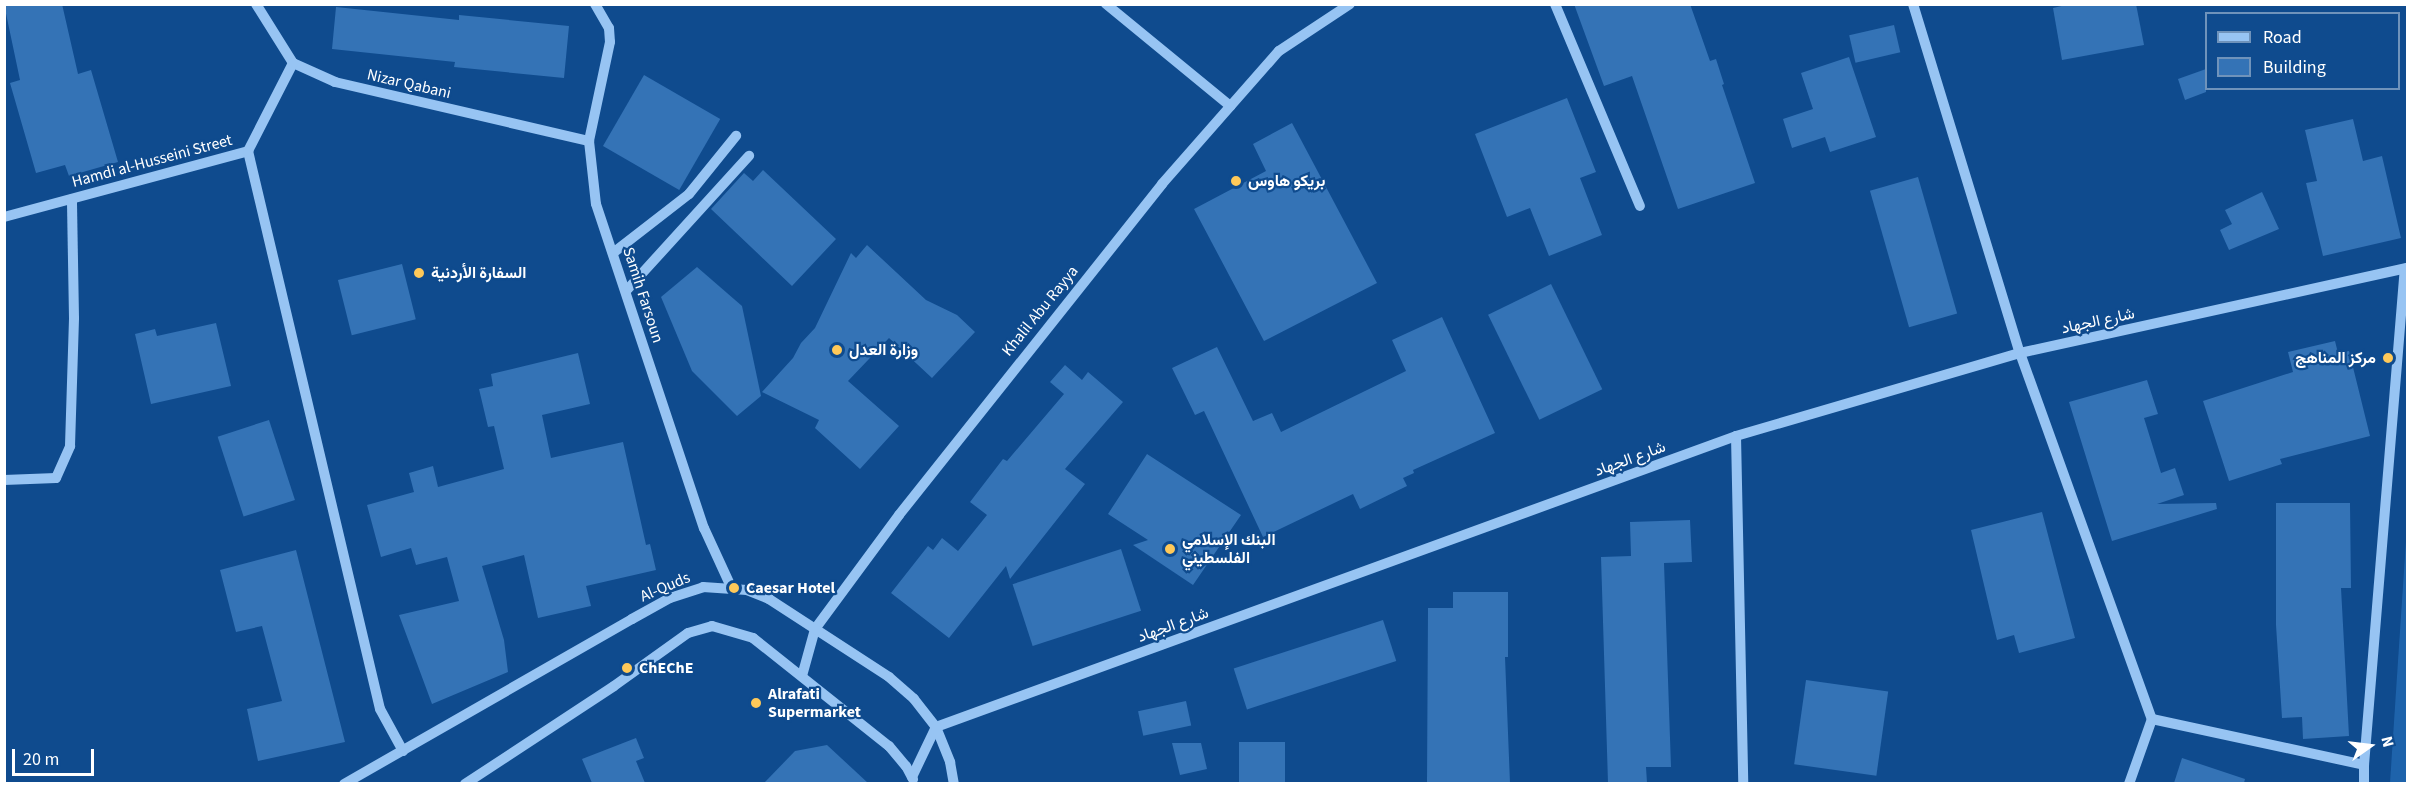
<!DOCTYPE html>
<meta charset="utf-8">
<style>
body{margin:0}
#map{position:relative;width:2412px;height:788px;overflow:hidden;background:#0f4b8e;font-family:"Source Sans 3",Vazirmatn,sans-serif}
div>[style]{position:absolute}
.green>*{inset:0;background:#1e63ab}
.building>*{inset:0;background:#3473b6;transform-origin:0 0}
.minor>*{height:10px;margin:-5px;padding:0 5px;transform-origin:5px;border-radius:5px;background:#97c4f3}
.dots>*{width:16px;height:16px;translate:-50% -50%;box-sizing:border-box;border:3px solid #0f4b8e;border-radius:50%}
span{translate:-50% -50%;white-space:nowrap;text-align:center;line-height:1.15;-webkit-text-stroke:4.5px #0f4b8e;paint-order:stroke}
.street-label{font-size:16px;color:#fff}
.poi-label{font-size:16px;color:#fff;font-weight:700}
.left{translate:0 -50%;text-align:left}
.right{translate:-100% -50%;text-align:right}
.frame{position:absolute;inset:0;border:6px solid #fff;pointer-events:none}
.legend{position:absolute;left:2205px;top:12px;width:195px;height:78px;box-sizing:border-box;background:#0f4b8e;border:2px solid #6f93bb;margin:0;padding:8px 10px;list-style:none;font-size:18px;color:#fff}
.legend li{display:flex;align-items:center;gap:12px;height:30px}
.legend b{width:30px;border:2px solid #6f93bb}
.north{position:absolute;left:2340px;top:716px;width:60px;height:60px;-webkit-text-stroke:4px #0f4b8e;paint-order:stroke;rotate:76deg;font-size:16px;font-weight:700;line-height:24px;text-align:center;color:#fff}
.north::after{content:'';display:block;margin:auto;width:21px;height:27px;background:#fff;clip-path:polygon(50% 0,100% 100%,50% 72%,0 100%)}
.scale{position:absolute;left:12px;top:749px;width:82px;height:27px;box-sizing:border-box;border:3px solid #fff;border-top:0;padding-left:8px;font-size:18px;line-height:21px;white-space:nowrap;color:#fff;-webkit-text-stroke:4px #0f4b8e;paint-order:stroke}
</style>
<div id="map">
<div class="green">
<i style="clip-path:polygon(2407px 526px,2407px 783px,2390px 783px,2399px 646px)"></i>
</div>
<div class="building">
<i style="clip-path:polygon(4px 4px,62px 4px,78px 74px,91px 70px,118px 162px,69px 176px,65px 165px,36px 173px,10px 83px,20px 80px)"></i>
<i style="clip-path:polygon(1574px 4px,1690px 4px,1710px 61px,1716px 59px,1724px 84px,1722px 85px,1755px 183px,1678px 209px,1632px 76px,1604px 86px)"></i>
<i style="clip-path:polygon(2070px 4px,2136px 4px,2144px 45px,2062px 60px,2053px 8px)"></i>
<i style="clip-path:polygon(336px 7px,459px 20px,459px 15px,569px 26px,564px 78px,454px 67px,455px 62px,332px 49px)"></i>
<i style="left:1894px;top:25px;width:28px;height:46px;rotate:77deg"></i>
<i style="clip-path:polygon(1849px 57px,1876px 137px,1830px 152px,1825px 137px,1792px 148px,1783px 119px,1813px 109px,1801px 73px)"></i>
<i style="clip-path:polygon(2206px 69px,2206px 92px,2185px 100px,2178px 79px)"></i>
<i style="left:644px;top:75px;width:88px;height:82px;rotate:30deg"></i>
<i style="clip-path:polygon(1567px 98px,1596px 172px,1580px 178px,1602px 235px,1549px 256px,1530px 208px,1507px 217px,1475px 134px)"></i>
<i style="clip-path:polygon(2353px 119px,2363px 161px,2382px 156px,2401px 238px,2323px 256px,2306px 183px,2317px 181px,2305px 130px)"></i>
<i style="clip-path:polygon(1292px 123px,1377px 283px,1264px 341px,1194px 209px,1266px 171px,1253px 144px)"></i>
<i style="clip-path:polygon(763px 170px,836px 239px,792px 286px,711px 209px,744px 173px,753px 181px)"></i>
<i style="left:1918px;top:177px;width:142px;height:50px;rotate:74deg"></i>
<i style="clip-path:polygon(2262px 192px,2279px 229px,2229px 250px,2220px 230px,2232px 224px,2225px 210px)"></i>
<i style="clip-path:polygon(867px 245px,926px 300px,957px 315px,975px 332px,932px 378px,889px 338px,848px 381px,899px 426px,860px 469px,815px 428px,819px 420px,762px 392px,793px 358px,801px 343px,815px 328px,851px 253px,856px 258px)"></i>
<i style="left:402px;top:264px;width:57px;height:66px;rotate:76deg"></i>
<i style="clip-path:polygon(697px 267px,742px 306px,761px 396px,737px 416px,692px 371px,661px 297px)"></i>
<i style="left:1551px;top:284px;width:117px;height:70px;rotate:64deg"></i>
<i style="clip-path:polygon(1442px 317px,1495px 433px,1413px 470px,1414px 473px,1403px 478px,1407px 486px,1360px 509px,1353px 494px,1263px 537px,1204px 411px,1195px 415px,1172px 368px,1217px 347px,1253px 421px,1272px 413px,1281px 432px,1406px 371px,1392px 340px)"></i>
<i style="clip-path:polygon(216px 323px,231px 386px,151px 404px,135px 334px,155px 329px,157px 336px)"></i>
<i style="clip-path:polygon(2335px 341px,2338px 353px,2349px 351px,2370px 436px,2280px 459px,2282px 464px,2229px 481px,2203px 401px,2293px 372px,2288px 352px)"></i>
<i style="clip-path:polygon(578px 353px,590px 404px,542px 415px,551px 458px,623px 442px,646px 545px,650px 544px,656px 570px,586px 586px,591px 606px,538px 618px,524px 555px,482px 566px,504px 640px,508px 672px,432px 704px,399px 615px,459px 601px,447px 557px,416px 565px,411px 548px,381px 557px,367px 505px,414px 492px,409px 473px,433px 466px,438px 487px,504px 469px,494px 426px,488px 427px,479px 389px,493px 386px,491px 374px)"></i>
<i style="clip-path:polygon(1065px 365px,1082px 380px,1088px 372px,1123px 402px,1065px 469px,1085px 484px,1010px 579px,1006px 566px,949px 638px,891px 593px,928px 546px,933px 550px,942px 538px,958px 551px,987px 515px,970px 502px,1003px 459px,1007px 461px,1064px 394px,1050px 382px)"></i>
<i style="clip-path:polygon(2147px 380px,2158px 414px,2144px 418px,2161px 473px,2175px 468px,2184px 495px,2157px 504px,2216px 503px,2217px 509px,2112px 541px,2069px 402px)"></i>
<i style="left:269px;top:420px;width:84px;height:54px;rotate:72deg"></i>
<i style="clip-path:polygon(1147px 454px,1241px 515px,1193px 585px,1133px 545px,1148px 540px,1108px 514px)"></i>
<i style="clip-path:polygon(2276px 503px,2350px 503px,2351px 588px,2341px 588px,2349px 736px,2303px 739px,2302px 717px,2282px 718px,2276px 625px)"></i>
<i style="clip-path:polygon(2042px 512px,2075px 638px,2019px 653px,2014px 635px,1997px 640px,1971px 530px)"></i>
<i style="clip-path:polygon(1690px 520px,1692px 562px,1664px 563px,1671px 767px,1646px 767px,1647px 783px,1608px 783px,1601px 557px,1631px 556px,1630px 522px)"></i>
<i style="left:1121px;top:549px;width:65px;height:114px;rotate:72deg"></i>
<i style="clip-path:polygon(296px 550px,345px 742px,258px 761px,247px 709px,282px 701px,262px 626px,236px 632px,220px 570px)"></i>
<i style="clip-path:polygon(1453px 592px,1508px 592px,1508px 657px,1505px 657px,1510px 783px,1427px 783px,1428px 608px,1453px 608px)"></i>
<i style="left:1383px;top:620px;width:43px;height:157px;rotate:72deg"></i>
<i style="left:1806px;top:680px;width:83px;height:85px;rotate:8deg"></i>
<i style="left:1186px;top:701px;width:25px;height:49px;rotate:78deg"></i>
<i style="clip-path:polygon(636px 738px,644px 758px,636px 761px,645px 783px,592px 783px,582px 759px)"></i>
<i style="left:1285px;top:742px;width:41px;height:46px;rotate:90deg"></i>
<i style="clip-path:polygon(1172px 743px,1201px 743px,1207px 769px,1180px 775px)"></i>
<i style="clip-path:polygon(827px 745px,868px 783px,764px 783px,795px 751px)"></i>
<i style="clip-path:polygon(2182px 758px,2245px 779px,2244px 783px,2174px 783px)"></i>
</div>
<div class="minor">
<i style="left:256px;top:4px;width:70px;rotate:57.9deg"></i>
<i style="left:293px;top:63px;width:46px;rotate:24.3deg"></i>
<i style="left:335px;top:82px;width:261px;rotate:13.1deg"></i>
<i style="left:595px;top:4px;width:28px;rotate:60deg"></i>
<i style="left:609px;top:28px;width:14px;rotate:86deg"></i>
<i style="left:610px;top:42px;width:101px;rotate:102deg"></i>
<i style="left:589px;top:141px;width:63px;rotate:83.7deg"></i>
<i style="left:596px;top:204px;width:342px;rotate:71.6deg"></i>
<i style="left:704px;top:528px;width:67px;rotate:65.3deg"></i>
<i style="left:1106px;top:4px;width:161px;rotate:39.4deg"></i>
<i style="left:1555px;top:4px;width:219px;rotate:67.2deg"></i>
<i style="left:1913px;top:4px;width:365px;rotate:73deg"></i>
<i style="left:2020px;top:353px;width:389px;rotate:70.2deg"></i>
<i style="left:2152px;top:719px;width:69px;rotate:109.5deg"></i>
<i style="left:248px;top:151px;width:573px;rotate:76.69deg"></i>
<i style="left:380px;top:709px;width:48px;rotate:61.3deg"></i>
<i style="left:4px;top:217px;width:253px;rotate:-15.1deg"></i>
<i style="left:248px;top:151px;width:99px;rotate:-62.9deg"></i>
<i style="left:613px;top:253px;width:96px;rotate:-37.8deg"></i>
<i style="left:689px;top:194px;width:75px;rotate:-51deg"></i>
<i style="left:626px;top:291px;width:183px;rotate:-47.7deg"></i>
<i style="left:1736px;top:436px;width:348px;rotate:88.8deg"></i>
<i style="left:4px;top:480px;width:52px;rotate:-2.2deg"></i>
<i style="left:56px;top:478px;width:35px;rotate:-66deg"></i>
<i style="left:70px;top:446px;width:128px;rotate:-88.2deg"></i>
<i style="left:74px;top:318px;width:119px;rotate:-91deg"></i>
<i style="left:802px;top:676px;width:49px;rotate:-74.5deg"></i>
<i style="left:815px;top:629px;width:142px;rotate:-53.6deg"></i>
<i style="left:899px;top:515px;width:423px;rotate:-51.5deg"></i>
<i style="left:1162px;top:184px;width:177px;rotate:-48.7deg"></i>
<i style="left:1279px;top:51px;width:85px;rotate:-33.5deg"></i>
<i style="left:2152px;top:719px;width:217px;rotate:12.2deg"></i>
<i style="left:2364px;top:765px;width:498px;rotate:-85.3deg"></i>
<i style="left:912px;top:777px;width:55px;rotate:-64.4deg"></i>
<i style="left:936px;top:727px;width:851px;rotate:-19.99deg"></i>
<i style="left:1736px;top:436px;width:296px;rotate:-16.3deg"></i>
<i style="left:2020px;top:353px;width:397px;rotate:-12.4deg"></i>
<i style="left:344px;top:784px;width:332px;rotate:-29.8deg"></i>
<i style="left:632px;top:619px;width:43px;rotate:-28.9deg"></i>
<i style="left:670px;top:598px;width:35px;rotate:-18deg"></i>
<i style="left:703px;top:587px;width:44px;rotate:3.9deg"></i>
<i style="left:747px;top:590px;width:24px;rotate:22deg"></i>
<i style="left:769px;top:599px;width:143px;rotate:33deg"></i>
<i style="left:889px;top:677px;width:33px;rotate:41deg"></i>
<i style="left:914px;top:699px;width:36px;rotate:52deg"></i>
<i style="left:936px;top:727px;width:38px;rotate:68deg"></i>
<i style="left:950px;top:762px;width:22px;rotate:80deg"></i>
<i style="left:465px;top:784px;width:178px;rotate:-33.3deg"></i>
<i style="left:614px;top:686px;width:91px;rotate:-35.6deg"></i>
<i style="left:688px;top:633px;width:25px;rotate:-16deg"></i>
<i style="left:712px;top:626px;width:43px;rotate:16.3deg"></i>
<i style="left:753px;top:638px;width:174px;rotate:38.5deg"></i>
<i style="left:889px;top:746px;width:26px;rotate:50deg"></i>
<i style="left:906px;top:766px;width:15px;rotate:62deg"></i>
<i style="left:2364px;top:784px;width:19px;rotate:-90deg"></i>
</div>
<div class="dots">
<i style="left:1236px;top:181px;background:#ffc959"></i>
<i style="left:419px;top:273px;background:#ffc959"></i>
<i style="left:837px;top:350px;background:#ffc959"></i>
<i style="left:2388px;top:358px;background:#ffc959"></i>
<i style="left:1170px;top:549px;background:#ffc959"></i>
<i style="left:734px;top:588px;background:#ffc959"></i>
<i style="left:627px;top:668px;background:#ffc959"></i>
<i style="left:756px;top:703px;background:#ffc959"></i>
</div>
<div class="street-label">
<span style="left:409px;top:84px;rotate:13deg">Nizar Qabani</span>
<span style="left:152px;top:161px;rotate:-15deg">Hamdi al-Husseini Street</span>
<span style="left:643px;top:295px;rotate:72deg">Samih Farsoun</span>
<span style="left:1040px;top:311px;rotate:-51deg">Khalil Abu Rayya</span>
<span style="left:2098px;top:321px;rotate:-12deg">شارع الجهاد</span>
<span style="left:1630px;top:459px;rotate:-20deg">شارع الجهاد</span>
<span style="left:665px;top:587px;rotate:-23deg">Al-Quds</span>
<span style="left:1173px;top:625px;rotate:-20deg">شارع الجهاد</span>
</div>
<div class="poi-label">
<span class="left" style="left:1248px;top:181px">بريكو هاوس</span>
<span class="left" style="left:431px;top:273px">السفارة الأردنية</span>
<span class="left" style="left:849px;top:350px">وزارة العدل</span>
<span class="right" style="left:2376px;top:358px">مركز المناهج</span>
<span class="left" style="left:1182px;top:549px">البنك الإسلامي<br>الفلسطيني</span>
<span class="left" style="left:746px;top:588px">Caesar Hotel</span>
<span class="left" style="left:639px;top:668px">ChEChE</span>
<span class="left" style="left:768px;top:703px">Alrafati<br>Supermarket</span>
</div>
<div class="frame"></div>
<ul class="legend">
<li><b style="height:8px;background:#97c4f3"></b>Road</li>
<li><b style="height:16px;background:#3473b6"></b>Building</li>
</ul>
<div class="north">N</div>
<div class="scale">20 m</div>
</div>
